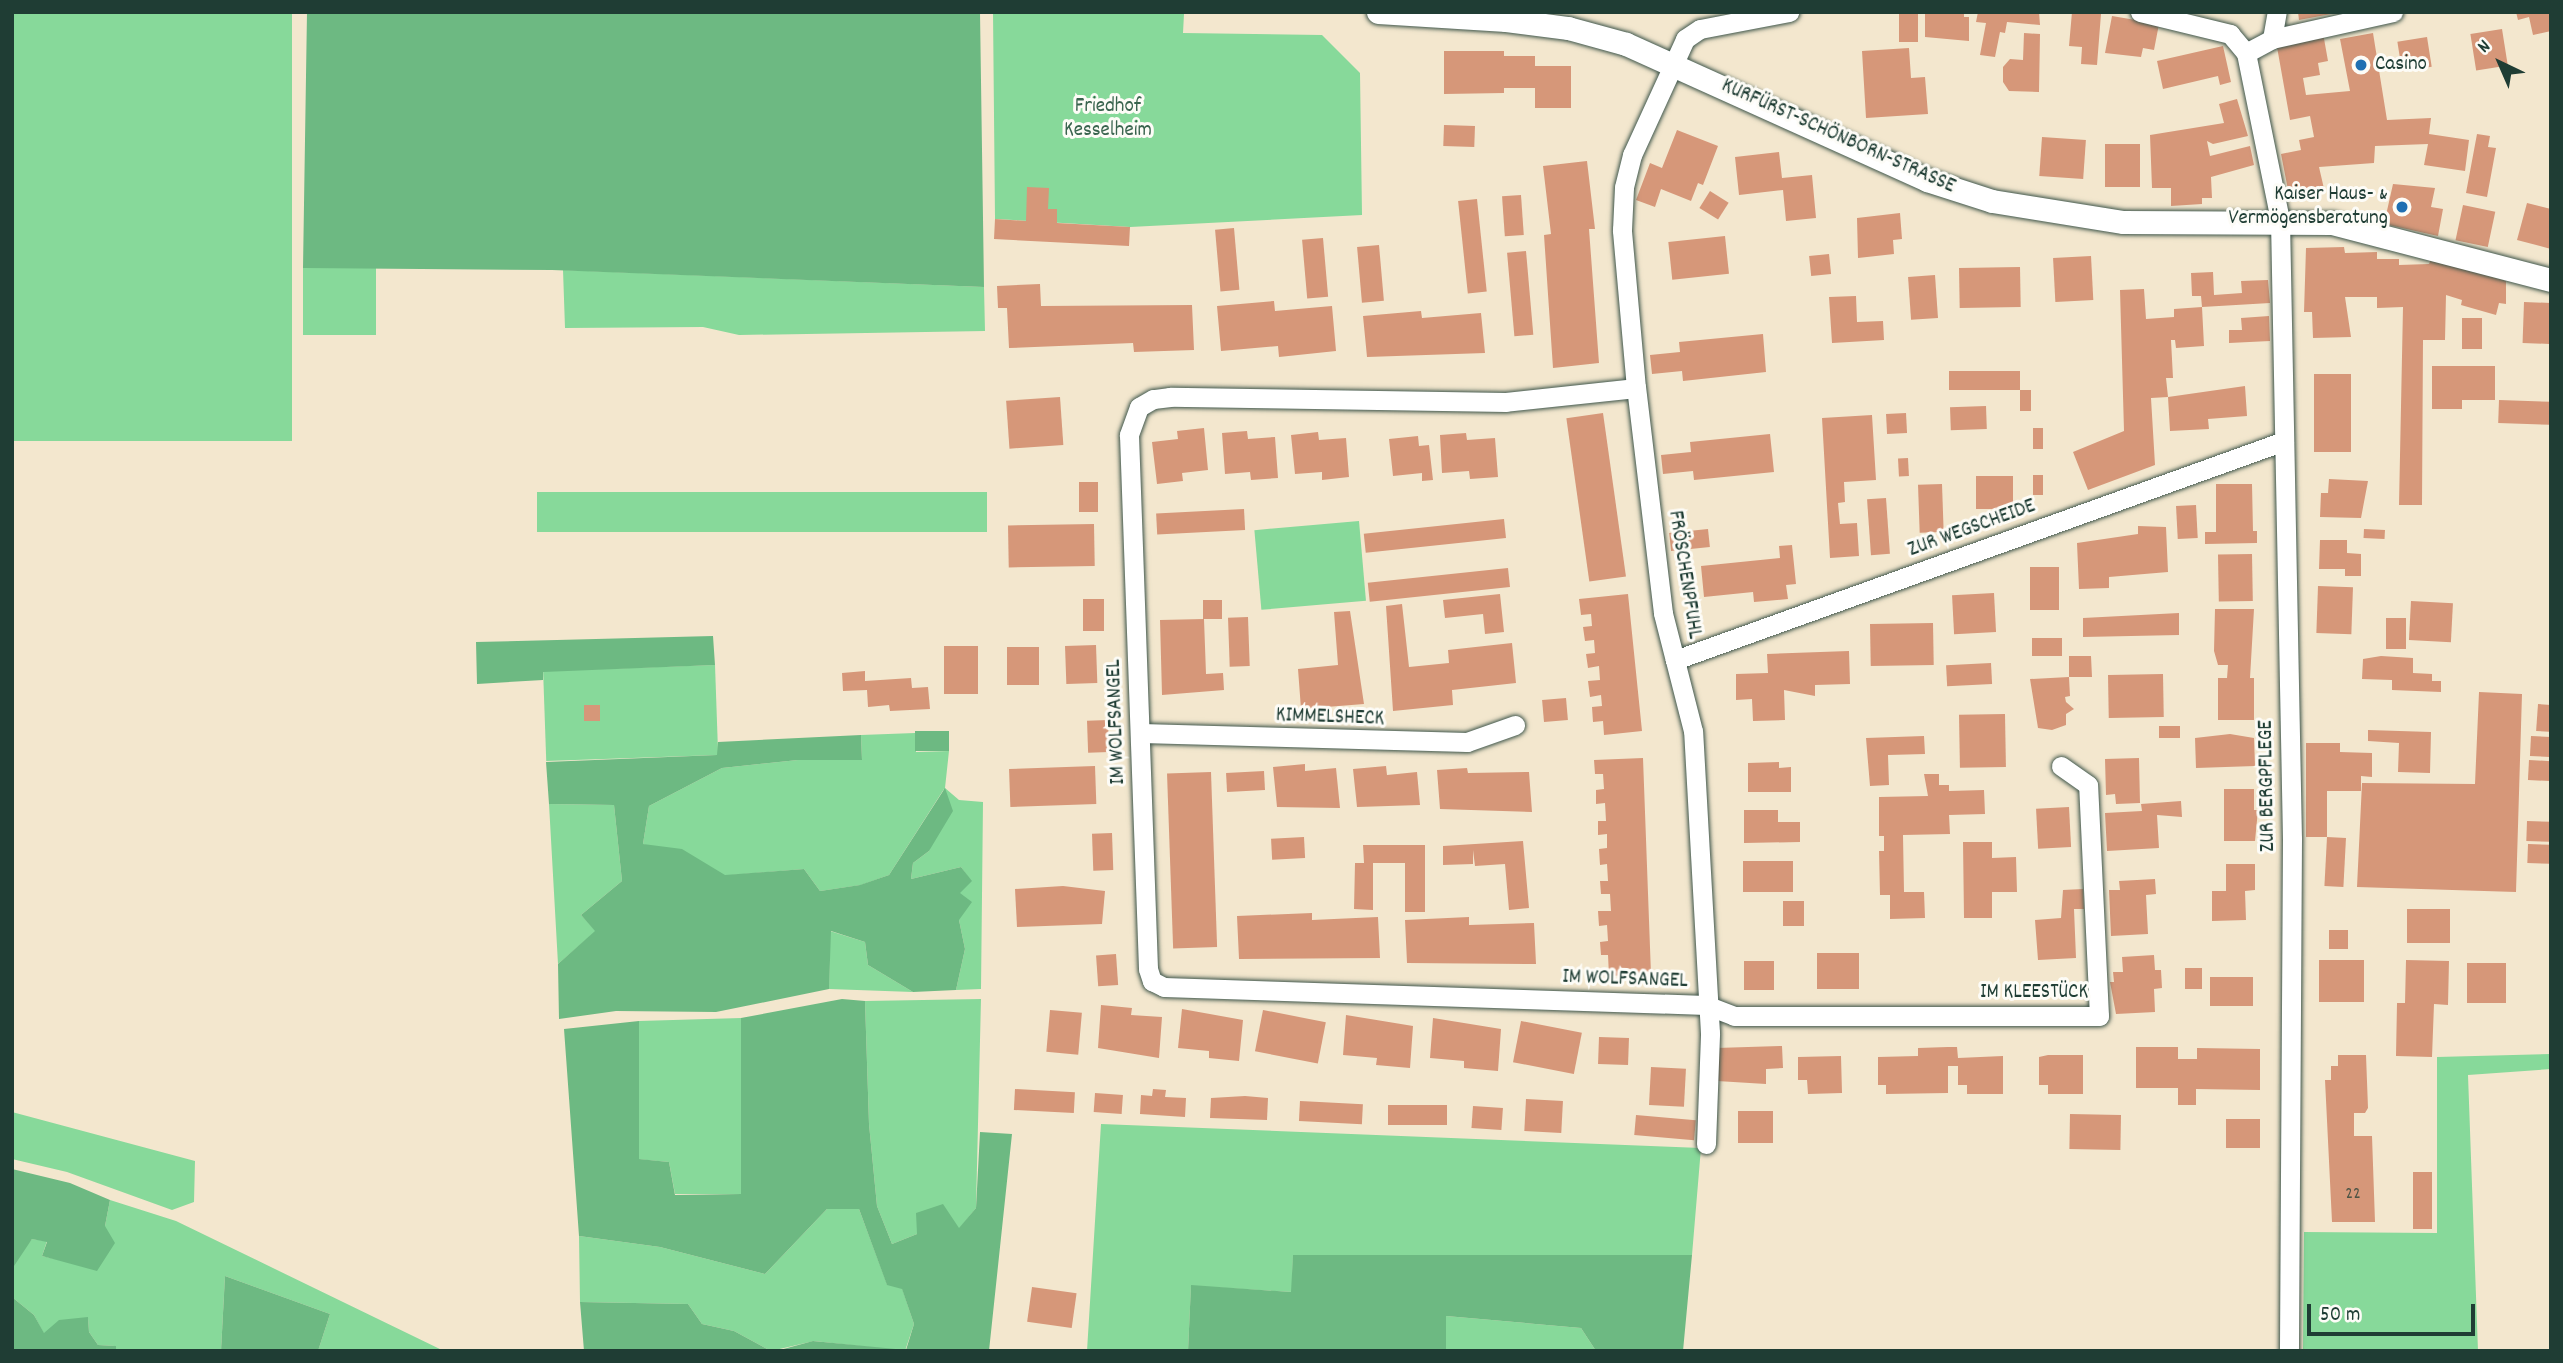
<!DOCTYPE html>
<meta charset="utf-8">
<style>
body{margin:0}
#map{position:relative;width:2563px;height:1363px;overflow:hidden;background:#f3e7ce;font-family:Dekko,sans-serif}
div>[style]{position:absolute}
.green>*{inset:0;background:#87d99a;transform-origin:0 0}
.forest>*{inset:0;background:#6db982;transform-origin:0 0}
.building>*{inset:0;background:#d69779;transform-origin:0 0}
.roads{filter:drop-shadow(0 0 2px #3f564b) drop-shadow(0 0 2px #3f564b)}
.minor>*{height:19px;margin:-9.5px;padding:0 9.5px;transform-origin:9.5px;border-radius:9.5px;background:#fff}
.tertiary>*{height:23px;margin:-11.5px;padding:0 11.5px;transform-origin:11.5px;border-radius:11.5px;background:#fff}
.dots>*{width:19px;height:19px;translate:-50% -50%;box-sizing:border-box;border:4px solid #fdfcf7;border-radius:50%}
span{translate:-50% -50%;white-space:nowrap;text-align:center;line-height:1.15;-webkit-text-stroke:6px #fdfcf7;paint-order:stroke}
.number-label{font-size:18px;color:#4d5445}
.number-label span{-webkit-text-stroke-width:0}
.poi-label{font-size:21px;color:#1f3d34}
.left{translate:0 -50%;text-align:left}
.right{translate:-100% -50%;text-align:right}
.park-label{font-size:21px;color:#39644e}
.street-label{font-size:21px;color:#1f3d34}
.frame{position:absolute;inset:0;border:14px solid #1f3d34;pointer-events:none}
.north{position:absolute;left:2465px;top:28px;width:70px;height:70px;-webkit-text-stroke:5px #fdfcf7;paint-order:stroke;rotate:316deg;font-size:19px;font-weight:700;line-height:28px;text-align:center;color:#1f3d34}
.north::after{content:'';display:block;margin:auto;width:24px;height:32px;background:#1f3d34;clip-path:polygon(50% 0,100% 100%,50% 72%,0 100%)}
.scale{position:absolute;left:2307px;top:1304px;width:168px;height:32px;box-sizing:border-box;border:4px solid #1f3d34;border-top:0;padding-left:9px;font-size:21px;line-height:24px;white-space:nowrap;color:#1f3d34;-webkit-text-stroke:5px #fdfcf7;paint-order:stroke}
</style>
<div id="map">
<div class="green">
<i style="left:12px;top:12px;width:280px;height:429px"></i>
<i style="clip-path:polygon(993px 12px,1158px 12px,1184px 14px,1183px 33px,1322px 35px,1360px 73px,1362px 215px,1130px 227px,995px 219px)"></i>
<i style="left:303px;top:268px;width:73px;height:67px"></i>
<i style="clip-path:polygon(563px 270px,984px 287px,985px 331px,739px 335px,703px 327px,565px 328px)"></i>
<i style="left:987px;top:492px;width:40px;height:450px;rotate:90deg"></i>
<i style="left:1359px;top:521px;width:80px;height:105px;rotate:85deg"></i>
<i style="left:715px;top:665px;width:90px;height:172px;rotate:88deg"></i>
<i style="clip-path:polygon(915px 733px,916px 752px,949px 751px,945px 788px,959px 800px,983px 802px,981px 989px,956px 990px,965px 949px,959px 920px,959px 893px,971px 881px,961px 867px,911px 879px,913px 863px,929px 851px,944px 789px,889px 875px,861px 885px,820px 891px,804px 869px,721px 876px,643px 844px,649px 806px,722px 768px,798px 760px,862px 760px,861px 735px)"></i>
<i style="clip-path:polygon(549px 804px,614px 805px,622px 881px,581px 915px,596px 931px,558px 964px)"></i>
<i style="clip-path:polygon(830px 931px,865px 942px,868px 965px,913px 992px,829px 989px)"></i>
<i style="clip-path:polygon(981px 999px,976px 1208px,959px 1229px,917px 1234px,892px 1244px,877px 1206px,869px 1124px,865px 1001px)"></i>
<i style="clip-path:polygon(741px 1018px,742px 1194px,675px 1194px,669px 1162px,636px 1159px,639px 1021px)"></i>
<i style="clip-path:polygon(2551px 1054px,2551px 1069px,2468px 1075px,2478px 1351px,2303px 1351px,2304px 1232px,2437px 1233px,2437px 1057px)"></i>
<i style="clip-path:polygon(12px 1112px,195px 1161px,194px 1202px,172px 1210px,67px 1172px,12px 1159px)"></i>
<i style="clip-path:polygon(1101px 1124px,1701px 1148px,1692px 1255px,1293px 1255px,1292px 1292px,1191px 1286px,1188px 1351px,1087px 1351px)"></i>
<i style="clip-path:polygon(110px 1200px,176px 1221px,444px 1351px,318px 1351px,330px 1314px,225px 1276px,221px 1351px,116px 1351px,115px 1346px,98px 1345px,89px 1332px,88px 1318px,44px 1334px,34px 1315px,12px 1297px,12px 1269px,18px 1255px,32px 1239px,47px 1241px,42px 1256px,60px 1260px,105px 1226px)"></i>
<i style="clip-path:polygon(827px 1209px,859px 1209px,887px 1284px,902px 1288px,914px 1324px,905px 1351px,814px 1341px,771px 1351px,734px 1331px,702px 1324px,688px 1304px,580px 1302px,579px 1236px,660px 1247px,765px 1274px)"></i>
<i style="clip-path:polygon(1446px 1316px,1581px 1328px,1596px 1351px,1446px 1351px)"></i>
</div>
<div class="forest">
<i style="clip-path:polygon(307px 12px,980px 12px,984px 287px,552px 270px,303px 268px)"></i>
<i style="clip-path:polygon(713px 636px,715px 665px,543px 672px,543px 680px,477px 684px,476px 642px)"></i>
<i style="left:949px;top:731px;width:20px;height:34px;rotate:90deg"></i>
<i style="clip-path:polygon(861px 735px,862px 760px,798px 760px,722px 768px,649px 806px,643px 844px,682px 849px,725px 875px,804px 869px,820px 891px,860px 885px,889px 875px,945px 788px,953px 811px,929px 851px,913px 863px,911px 879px,961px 867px,972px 881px,960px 893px,972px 902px,959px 920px,965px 949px,956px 990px,913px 992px,868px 965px,865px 942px,831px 931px,829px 989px,716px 1012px,616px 1011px,559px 1019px,558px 964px,595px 931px,581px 915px,622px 881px,614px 805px,549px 804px,546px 762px,717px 755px,718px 742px)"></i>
<i style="clip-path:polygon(842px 999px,865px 1001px,869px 1124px,877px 1206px,892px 1244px,917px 1234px,916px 1213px,943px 1204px,959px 1228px,976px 1208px,980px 1132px,1012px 1134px,989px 1351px,776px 1351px,813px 1341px,906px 1350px,914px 1324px,902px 1289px,887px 1285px,859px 1209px,827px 1209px,765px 1274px,660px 1247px,579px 1236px,564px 1029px,639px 1021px,639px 1159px,669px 1162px,675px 1195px,741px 1194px,741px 1018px)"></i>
<i style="clip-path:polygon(12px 1169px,70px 1183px,110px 1200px,105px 1226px,115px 1243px,97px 1271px,42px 1256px,47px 1242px,32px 1239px,12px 1269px)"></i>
<i style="clip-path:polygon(1293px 1255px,1692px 1255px,1683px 1351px,1596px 1351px,1581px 1328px,1446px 1316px,1446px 1351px,1188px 1351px,1191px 1285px,1291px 1292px)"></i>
<i style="clip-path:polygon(225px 1276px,330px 1314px,318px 1351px,221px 1351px)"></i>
<i style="clip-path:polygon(12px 1297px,34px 1315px,44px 1333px,59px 1320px,88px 1317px,89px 1332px,98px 1345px,116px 1346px,116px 1351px,12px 1351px)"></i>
<i style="clip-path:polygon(580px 1302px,688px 1304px,702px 1324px,734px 1331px,771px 1351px,584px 1351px)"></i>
</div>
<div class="building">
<i style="left:1899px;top:12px;width:19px;height:30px"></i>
<i style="clip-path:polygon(1925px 12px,1964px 12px,1964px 17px,1969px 17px,1969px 41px,1925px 37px)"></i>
<i style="clip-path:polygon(1978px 12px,2039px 12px,2040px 25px,2007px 22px,2005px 33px,2000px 32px,1995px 57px,1980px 55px,1986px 23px,1976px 22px)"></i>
<i style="clip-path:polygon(2072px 12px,2101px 14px,2097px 65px,2081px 64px,2082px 47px,2069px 46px)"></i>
<i style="clip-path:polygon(2298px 12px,2331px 12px,2331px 14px,2299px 20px)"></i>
<i style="clip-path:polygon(2516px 12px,2551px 12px,2551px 31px,2533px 35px,2529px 17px,2518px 20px)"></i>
<i style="clip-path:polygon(2112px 16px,2159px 24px,2154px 50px,2143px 48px,2141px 57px,2105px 53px)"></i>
<i style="left:2502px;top:29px;width:37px;height:32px;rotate:81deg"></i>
<i style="clip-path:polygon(2024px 33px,2040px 34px,2039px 92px,2009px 91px,2003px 82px,2003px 67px,2010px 59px,2023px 60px)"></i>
<i style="clip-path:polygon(2323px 33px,2328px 61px,2318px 63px,2320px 75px,2303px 78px,2306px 95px,2350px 91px,2340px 39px,2373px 33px,2387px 120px,2431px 118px,2429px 134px,2469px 140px,2465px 171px,2424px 165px,2428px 144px,2375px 146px,2374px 163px,2319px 167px,2325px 193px,2290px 200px,2281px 154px,2301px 150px,2299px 140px,2314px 137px,2310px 116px,2290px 120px,2277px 47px)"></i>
<i style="left:2427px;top:37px;width:30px;height:30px;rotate:81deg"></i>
<i style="clip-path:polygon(2223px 46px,2231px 82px,2220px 85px,2218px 76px,2163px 89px,2157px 61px)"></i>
<i style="clip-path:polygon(1909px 48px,1911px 78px,1925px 77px,1928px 114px,1866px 118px,1862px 51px)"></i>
<i style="clip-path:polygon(1444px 51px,1504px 51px,1504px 56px,1535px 56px,1535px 66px,1571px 66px,1571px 108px,1535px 108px,1535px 88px,1504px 88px,1504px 93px,1444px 94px)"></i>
<i style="clip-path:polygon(2237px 99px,2248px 136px,2213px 144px,2207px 141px,2210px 156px,2250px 146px,2254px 165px,2211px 177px,2212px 198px,2202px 198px,2202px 204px,2171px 206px,2171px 188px,2152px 188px,2150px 135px,2224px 123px,2219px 104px)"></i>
<i style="left:1444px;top:125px;width:31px;height:21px;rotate:2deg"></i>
<i style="clip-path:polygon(1677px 130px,1718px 146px,1703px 185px,1698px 183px,1691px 201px,1661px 189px,1655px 207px,1636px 200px,1650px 163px,1662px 168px)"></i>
<i style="clip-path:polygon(2477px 134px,2490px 136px,2488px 147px,2496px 148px,2487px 197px,2466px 193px)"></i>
<i style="left:2042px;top:137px;width:44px;height:39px;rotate:4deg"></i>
<i style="left:2105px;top:144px;width:35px;height:43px"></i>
<i style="clip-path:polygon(1779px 152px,1782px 178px,1812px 175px,1816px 218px,1786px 221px,1783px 190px,1739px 195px,1735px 157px)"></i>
<i style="clip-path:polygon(1587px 161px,1595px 229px,1589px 229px,1599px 363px,1553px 368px,1544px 235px,1551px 234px,1543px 166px)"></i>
<i style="clip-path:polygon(2393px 184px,2435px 188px,2431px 207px,2443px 209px,2438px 236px,2384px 224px)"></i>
<i style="clip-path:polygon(1027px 187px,1049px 188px,1048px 209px,1057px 209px,1057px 223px,1130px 227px,1129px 246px,994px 239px,995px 219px,1026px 221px)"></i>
<i style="left:1710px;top:191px;width:22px;height:20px;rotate:32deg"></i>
<i style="left:1521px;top:195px;width:40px;height:19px;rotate:86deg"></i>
<i style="left:1477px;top:199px;width:93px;height:19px;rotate:84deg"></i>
<i style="clip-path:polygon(2527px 203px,2551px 209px,2551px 249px,2517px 240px)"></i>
<i style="left:2463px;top:205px;width:33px;height:36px;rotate:12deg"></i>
<i style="clip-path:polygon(1900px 213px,1902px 239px,1893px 240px,1894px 254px,1858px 258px,1857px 218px)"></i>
<i style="left:1234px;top:228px;width:62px;height:19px;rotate:85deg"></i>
<i style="left:1725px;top:236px;width:38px;height:57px;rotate:84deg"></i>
<i style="left:1323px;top:238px;width:59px;height:21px;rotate:85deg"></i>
<i style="left:1379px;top:245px;width:56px;height:22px;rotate:85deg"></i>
<i style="clip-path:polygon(2344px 247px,2345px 253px,2377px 252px,2377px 259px,2399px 259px,2399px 265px,2429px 264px,2431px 259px,2506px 281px,2506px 304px,2499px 303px,2496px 315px,2461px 305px,2462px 300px,2446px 295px,2445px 340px,2423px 340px,2422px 505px,2399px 505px,2403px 307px,2377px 308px,2377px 297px,2345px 297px,2351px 337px,2313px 338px,2312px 312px,2304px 312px,2306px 248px)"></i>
<i style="left:1526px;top:251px;width:84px;height:19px;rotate:85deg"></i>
<i style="left:1829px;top:254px;width:20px;height:20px;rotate:84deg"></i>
<i style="left:2091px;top:256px;width:44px;height:38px;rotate:87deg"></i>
<i style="left:2020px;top:267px;width:40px;height:61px;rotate:89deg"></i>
<i style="clip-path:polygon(2213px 272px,2214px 295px,2242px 293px,2241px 281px,2268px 280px,2270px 303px,2202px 307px,2204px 346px,2176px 348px,2175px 340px,2171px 340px,2173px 378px,2166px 378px,2168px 397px,2151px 398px,2155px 465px,2088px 490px,2073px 452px,2124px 431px,2120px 290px,2144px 289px,2146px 319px,2174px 317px,2174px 309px,2202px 307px,2201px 296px,2192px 296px,2191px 273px)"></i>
<i style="left:1935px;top:275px;width:43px;height:27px;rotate:86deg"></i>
<i style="clip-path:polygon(1040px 284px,1041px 306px,1192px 305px,1194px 350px,1134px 352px,1133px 343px,1009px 348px,1007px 308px,998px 308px,997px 286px)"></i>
<i style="clip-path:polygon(1856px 296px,1857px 322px,1883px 321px,1884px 340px,1832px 343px,1829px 297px)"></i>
<i style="clip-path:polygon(1274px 301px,1275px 311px,1332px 306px,1336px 351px,1279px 357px,1278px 346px,1221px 351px,1217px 306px)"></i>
<i style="left:2524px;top:302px;width:27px;height:41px;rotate:2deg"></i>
<i style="clip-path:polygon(1421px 311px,1422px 318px,1481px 313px,1485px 353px,1367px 357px,1363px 316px)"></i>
<i style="clip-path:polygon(2269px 316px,2270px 341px,2229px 343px,2229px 330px,2242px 330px,2241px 318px)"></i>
<i style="left:2462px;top:318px;width:20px;height:31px"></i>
<i style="clip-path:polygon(1763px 334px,1766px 372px,1683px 381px,1682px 371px,1652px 374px,1650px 355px,1680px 352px,1679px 342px)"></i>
<i style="clip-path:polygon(2432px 366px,2495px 366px,2495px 400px,2462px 400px,2462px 409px,2432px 409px)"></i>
<i style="left:2020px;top:371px;width:19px;height:71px;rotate:90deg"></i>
<i style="left:2314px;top:374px;width:37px;height:78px"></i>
<i style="clip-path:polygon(2245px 386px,2247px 416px,2208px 419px,2209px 429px,2170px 431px,2168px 397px)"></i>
<i style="left:2020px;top:390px;width:11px;height:21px"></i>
<i style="left:1060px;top:397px;width:48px;height:54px;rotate:86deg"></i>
<i style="left:2499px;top:400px;width:52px;height:23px;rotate:2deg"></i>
<i style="left:1986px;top:406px;width:23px;height:36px;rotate:88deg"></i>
<i style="left:1603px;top:413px;width:165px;height:37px;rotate:82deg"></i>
<i style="left:1906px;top:413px;width:20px;height:20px;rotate:87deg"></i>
<i style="clip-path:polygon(1872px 415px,1876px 480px,1844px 482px,1845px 502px,1838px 503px,1840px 524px,1857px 523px,1859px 556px,1830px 558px,1822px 418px)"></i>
<i style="clip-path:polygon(1204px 428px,1208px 470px,1182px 473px,1183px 481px,1157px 484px,1152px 442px,1178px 439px,1177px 431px)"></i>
<i style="left:2033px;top:428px;width:10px;height:21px"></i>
<i style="clip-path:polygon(1247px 431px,1248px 439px,1275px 437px,1278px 478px,1251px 480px,1250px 472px,1225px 474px,1222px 433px)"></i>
<i style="clip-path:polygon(1318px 432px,1319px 440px,1346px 438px,1349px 477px,1322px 480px,1322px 472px,1295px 474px,1291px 435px)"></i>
<i style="clip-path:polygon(1466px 433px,1467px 440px,1495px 438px,1498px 477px,1470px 479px,1469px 471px,1442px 473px,1440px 435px)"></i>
<i style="clip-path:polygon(1770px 434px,1774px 472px,1694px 480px,1693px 471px,1663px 474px,1661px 455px,1691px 452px,1690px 442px)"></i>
<i style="clip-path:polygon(1418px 436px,1419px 446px,1429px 445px,1433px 480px,1422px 481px,1422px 473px,1393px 476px,1389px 439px)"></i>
<i style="left:1908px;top:458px;width:18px;height:10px;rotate:87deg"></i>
<i style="left:2033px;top:475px;width:10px;height:20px"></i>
<i style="left:1976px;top:476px;width:37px;height:33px"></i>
<i style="clip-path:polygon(2329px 479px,2368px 481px,2361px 518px,2320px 517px,2321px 493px,2328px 493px)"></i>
<i style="left:1079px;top:482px;width:19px;height:30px"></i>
<i style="left:1942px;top:484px;width:48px;height:24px;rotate:88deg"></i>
<i style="clip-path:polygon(2216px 484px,2252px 484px,2253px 531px,2257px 531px,2257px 543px,2205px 544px,2205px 532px,2216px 532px)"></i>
<i style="left:1886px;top:498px;width:56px;height:19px;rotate:86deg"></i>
<i style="left:2196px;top:505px;width:33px;height:20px;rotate:87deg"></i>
<i style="left:1244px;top:509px;width:21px;height:88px;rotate:87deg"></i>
<i style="left:1504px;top:519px;width:19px;height:141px;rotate:84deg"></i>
<i style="left:1094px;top:524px;width:42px;height:86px;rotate:89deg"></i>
<i style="clip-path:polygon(2138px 526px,2166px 527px,2168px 572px,2109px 577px,2109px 588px,2079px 589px,2077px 543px,2138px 534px)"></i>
<i style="left:1708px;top:529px;width:18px;height:39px;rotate:84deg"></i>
<i style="left:2364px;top:529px;width:21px;height:9px;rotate:3deg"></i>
<i style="clip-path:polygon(2320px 540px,2347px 540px,2347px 553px,2361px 554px,2361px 576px,2345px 576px,2345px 569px,2319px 569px)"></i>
<i style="clip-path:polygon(1792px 545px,1796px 584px,1786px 585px,1788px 599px,1754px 602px,1753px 592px,1704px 597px,1701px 566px,1780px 558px,1779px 546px)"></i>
<i style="left:2252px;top:554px;width:47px;height:34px;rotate:89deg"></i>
<i style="left:2059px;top:567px;width:43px;height:29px;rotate:90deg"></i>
<i style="left:1508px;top:568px;width:19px;height:141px;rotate:84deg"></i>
<i style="left:2318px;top:586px;width:35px;height:47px;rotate:2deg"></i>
<i style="left:1994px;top:593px;width:39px;height:42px;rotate:87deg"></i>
<i style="clip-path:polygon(1500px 594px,1504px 632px,1485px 634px,1483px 614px,1445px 618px,1443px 600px)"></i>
<i style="clip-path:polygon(1628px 594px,1642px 731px,1604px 735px,1603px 721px,1593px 722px,1592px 707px,1602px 706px,1601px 695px,1590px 697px,1588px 681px,1600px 680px,1599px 666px,1588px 668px,1586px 654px,1595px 653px,1594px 640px,1585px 641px,1583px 627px,1592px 626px,1591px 614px,1581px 615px,1579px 599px)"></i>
<i style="left:1083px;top:599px;width:21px;height:32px"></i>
<i style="left:1203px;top:600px;width:19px;height:19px"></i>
<i style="left:2411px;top:601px;width:42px;height:39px;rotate:3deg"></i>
<i style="clip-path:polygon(1402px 604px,1409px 667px,1449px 663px,1448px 650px,1512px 643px,1516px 683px,1452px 690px,1453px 705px,1393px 711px,1386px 606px)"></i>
<i style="clip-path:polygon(2215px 609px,2254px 609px,2250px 678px,2254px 678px,2254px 720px,2218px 720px,2218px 678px,2227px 678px,2228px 665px,2218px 665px,2214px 651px)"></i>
<i style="clip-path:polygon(1350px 611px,1364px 704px,1301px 709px,1298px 669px,1338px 665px,1334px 612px)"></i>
<i style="clip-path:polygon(2179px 613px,2179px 635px,2083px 637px,2083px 618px)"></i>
<i style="left:1248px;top:617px;width:49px;height:20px;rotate:88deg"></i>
<i style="left:2386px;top:618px;width:20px;height:31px"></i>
<i style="clip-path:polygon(1204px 619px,1206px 674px,1223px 673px,1224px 690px,1162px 695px,1160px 620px)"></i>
<i style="left:1933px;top:623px;width:42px;height:63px;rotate:89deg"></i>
<i style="left:2032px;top:638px;width:30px;height:18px"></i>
<i style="left:1096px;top:645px;width:38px;height:31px;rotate:88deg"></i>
<i style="left:944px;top:646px;width:34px;height:48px"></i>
<i style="left:1039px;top:647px;width:38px;height:32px;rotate:90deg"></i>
<i style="clip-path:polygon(1849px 651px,1850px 684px,1815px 685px,1815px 696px,1784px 690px,1785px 720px,1753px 721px,1752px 699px,1736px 700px,1736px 674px,1768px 673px,1767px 654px)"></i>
<i style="clip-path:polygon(2069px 656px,2091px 656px,2092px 677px,2069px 677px,2070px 696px,2065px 697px,2066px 702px,2074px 709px,2066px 714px,2066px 725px,2052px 730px,2038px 728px,2030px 679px,2069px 677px)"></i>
<i style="clip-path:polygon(2381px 656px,2413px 658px,2413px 673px,2432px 674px,2432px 681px,2441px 681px,2441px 692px,2392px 690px,2392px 680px,2362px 679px,2363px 659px)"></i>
<i style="left:1991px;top:663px;width:21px;height:45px;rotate:87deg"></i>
<i style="clip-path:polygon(865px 671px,865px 681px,911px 678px,912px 688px,928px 687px,930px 709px,890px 711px,889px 705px,868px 707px,867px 690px,843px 691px,842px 673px)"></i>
<i style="left:2163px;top:674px;width:43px;height:55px;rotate:89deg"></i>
<i style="clip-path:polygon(2479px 692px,2522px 694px,2516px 892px,2357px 887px,2362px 783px,2475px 784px)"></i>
<i style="left:1566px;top:698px;width:22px;height:24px;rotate:85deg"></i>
<i style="left:2538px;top:704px;width:13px;height:27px;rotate:4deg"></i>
<i style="left:584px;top:705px;width:16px;height:16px"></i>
<i style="left:2005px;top:714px;width:53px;height:46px;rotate:89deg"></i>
<i style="left:1108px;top:720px;width:32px;height:21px;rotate:88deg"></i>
<i style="left:2180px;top:726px;width:12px;height:21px;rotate:90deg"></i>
<i style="clip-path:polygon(2368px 730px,2431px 732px,2430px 773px,2398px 772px,2399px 743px,2368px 741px)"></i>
<i style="clip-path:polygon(2230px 734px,2254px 738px,2255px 766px,2196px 768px,2195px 738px)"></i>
<i style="clip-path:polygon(1924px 736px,1925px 754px,1888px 755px,1889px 785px,1870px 786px,1866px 738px)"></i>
<i style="left:2531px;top:736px;width:20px;height:20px;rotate:3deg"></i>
<i style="clip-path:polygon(2306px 743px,2340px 743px,2340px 752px,2372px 753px,2372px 777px,2361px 776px,2361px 791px,2327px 791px,2327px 837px,2306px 837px)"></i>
<i style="clip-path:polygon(1643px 758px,1651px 974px,1609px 976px,1608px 955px,1601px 955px,1600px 942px,1608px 941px,1607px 925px,1599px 926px,1598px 911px,1611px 911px,1610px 894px,1601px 894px,1600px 881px,1608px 881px,1607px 864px,1600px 865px,1599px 849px,1607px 848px,1607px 834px,1598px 835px,1598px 821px,1606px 821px,1605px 803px,1596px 804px,1596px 790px,1604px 789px,1603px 774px,1595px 774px,1594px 760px)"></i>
<i style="clip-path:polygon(2139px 758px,2140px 803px,2116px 804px,2115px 794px,2106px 795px,2105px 759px)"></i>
<i style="left:2529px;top:760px;width:22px;height:20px;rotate:3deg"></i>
<i style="clip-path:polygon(1779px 762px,1779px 768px,1791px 767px,1791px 792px,1748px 792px,1748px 763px)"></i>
<i style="clip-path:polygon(1305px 764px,1305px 771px,1336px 768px,1340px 808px,1277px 807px,1273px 767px)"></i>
<i style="left:1095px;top:766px;width:38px;height:86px;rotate:88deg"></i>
<i style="clip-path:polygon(1386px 766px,1387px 775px,1417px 772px,1420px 805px,1357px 807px,1353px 769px)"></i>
<i style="clip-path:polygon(1467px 768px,1468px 773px,1529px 772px,1532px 812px,1440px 809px,1437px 770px)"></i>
<i style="left:1264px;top:771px;width:19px;height:38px;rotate:87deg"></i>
<i style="left:1211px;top:772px;width:175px;height:44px;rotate:88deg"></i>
<i style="clip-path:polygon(1924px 774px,1939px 774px,1939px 785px,1949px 785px,1949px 791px,1984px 790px,1985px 814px,1949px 815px,1950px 834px,1903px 835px,1904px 892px,1924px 892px,1925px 918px,1890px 919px,1890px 895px,1880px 895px,1879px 851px,1884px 851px,1884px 836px,1879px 836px,1879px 797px,1928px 796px)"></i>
<i style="clip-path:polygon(2224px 789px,2254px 789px,2254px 810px,2258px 810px,2255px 841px,2224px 841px)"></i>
<i style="clip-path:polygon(2181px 801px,2182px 817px,2157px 815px,2159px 848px,2107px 851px,2105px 813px,2142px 811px,2141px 804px)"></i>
<i style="left:2069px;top:807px;width:40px;height:33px;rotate:87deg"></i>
<i style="clip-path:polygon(1744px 810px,1778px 810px,1778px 822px,1800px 822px,1800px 842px,1744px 843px)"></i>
<i style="left:2527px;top:821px;width:24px;height:20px;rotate:2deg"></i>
<i style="left:1112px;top:833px;width:37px;height:20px;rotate:88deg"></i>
<i style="left:1304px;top:837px;width:21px;height:33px;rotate:87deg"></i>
<i style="left:2327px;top:837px;width:19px;height:49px;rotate:3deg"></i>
<i style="clip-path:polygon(1523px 841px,1529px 908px,1509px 910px,1505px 864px,1475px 866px,1473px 850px,1473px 864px,1443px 865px,1443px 846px)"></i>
<i style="clip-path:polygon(1963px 842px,1992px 842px,1992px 858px,2016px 857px,2017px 892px,1992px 892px,1992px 918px,1964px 918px)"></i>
<i style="left:2528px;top:844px;width:23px;height:19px;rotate:2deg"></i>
<i style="clip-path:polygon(1363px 845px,1425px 845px,1425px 912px,1405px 912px,1405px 863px,1373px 863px,1373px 910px,1354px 909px,1355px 863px,1364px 863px)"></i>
<i style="left:1743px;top:861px;width:50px;height:31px"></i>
<i style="clip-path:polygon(2226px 864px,2255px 864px,2255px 890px,2245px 891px,2246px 920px,2212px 921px,2212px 891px,2226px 891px)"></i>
<i style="clip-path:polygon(2155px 879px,2156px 894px,2146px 895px,2148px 934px,2111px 936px,2109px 890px,2120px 890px,2119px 881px)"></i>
<i style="clip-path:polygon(1063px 886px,1105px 891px,1102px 924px,1017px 927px,1015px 889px)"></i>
<i style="clip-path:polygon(2083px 889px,2084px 909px,2074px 909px,2076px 958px,2038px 960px,2035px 920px,2061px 918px,2063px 890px)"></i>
<i style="left:1783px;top:901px;width:21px;height:25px"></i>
<i style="left:2407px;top:909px;width:43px;height:34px"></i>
<i style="clip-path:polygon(1312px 913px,1312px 920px,1378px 917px,1380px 958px,1239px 959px,1237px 916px)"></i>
<i style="clip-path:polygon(1469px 917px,1469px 925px,1534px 923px,1536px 964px,1407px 963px,1405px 920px)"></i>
<i style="left:2329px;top:930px;width:19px;height:19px"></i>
<i style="left:1817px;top:953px;width:42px;height:36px"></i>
<i style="left:1116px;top:954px;width:31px;height:20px;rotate:86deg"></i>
<i style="clip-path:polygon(2154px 955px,2155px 970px,2161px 970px,2162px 988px,2154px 989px,2155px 1012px,2116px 1014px,2110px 982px,2114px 982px,2113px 972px,2123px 972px,2122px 957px)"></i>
<i style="left:2319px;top:960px;width:45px;height:42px"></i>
<i style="clip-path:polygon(2406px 960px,2449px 961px,2448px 1005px,2434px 1004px,2432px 1057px,2396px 1056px,2397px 1003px,2405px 1003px)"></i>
<i style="left:1744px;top:961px;width:30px;height:29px"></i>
<i style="left:2467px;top:963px;width:39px;height:40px"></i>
<i style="left:2185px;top:968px;width:17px;height:21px"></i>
<i style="left:2253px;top:977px;width:29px;height:43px;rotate:90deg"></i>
<i style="clip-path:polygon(1101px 1005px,1132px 1008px,1131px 1015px,1162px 1017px,1159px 1058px,1098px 1048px)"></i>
<i style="clip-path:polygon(1182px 1009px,1243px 1020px,1239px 1061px,1209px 1058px,1209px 1051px,1178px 1048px)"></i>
<i style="left:1050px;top:1010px;width:32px;height:42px;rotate:5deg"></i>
<i style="left:1263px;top:1010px;width:64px;height:42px;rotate:11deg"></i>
<i style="clip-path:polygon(1346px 1015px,1413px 1026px,1410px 1068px,1376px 1065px,1377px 1058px,1343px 1055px)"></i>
<i style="clip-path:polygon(1433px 1018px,1501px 1029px,1498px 1071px,1464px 1068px,1464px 1061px,1430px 1058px)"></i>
<i style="left:1521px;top:1021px;width:62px;height:42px;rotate:11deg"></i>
<i style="left:1599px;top:1037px;width:30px;height:27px;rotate:2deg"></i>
<i style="clip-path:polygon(1782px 1046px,1783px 1068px,1766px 1069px,1766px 1084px,1717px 1081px,1716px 1048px)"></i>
<i style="clip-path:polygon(1948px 1047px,1957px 1047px,1958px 1058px,2003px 1056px,2003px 1094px,1967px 1094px,1967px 1085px,1958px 1085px,1958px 1066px,1948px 1066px,1948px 1093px,1886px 1094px,1886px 1085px,1878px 1085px,1878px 1057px,1918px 1056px,1918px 1048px)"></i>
<i style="clip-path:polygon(2136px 1047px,2178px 1047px,2178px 1059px,2197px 1059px,2197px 1048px,2260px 1049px,2260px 1090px,2196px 1089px,2196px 1105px,2178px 1105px,2178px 1088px,2136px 1088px)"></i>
<i style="clip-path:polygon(2048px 1055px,2083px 1055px,2083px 1094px,2048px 1094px,2048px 1085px,2039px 1085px,2039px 1057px)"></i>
<i style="clip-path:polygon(2338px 1055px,2366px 1055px,2368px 1108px,2365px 1113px,2354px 1113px,2354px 1136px,2372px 1136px,2375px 1222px,2332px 1222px,2325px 1080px,2331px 1080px,2331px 1066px,2338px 1066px)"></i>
<i style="clip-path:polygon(1841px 1056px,1842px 1093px,1808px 1094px,1807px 1080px,1798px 1080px,1798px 1057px)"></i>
<i style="left:1651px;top:1067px;width:35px;height:38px;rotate:3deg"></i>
<i style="left:1015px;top:1089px;width:60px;height:21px;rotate:3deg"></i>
<i style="clip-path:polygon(1153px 1089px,1166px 1090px,1165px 1097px,1186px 1098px,1185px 1117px,1140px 1114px,1141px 1095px,1152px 1096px)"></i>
<i style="left:1095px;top:1093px;width:28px;height:19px;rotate:4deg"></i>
<i style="clip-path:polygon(1245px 1096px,1268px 1098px,1267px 1120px,1210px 1118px,1211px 1098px)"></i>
<i style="left:1526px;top:1099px;width:37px;height:32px;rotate:3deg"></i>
<i style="left:1300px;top:1101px;width:63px;height:20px;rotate:3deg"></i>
<i style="left:1388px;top:1105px;width:59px;height:20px"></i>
<i style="left:1473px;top:1106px;width:30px;height:22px;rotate:4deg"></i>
<i style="left:1738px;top:1111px;width:35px;height:32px"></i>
<i style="left:2070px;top:1114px;width:51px;height:35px;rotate:1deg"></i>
<i style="left:1636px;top:1115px;width:60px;height:20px;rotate:5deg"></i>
<i style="left:2226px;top:1119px;width:34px;height:29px"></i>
<i style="left:2413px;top:1172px;width:19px;height:57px"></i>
<i style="left:1032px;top:1287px;width:45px;height:35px;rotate:8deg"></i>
</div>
<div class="roads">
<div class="minor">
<i style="left:2140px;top:12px;width:93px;rotate:13.7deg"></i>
<i style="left:2230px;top:34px;width:25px;rotate:50deg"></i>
<i style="left:2246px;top:53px;width:170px;rotate:78.5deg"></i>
<i style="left:2280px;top:220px;width:619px;rotate:88.89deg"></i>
<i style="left:2292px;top:839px;width:512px;rotate:90.34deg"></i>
<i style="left:2272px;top:39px;width:27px;rotate:-80deg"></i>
<i style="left:2246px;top:53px;width:30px;rotate:-28deg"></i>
<i style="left:2272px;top:39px;width:124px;rotate:-12.6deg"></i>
<i style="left:1636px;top:388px;width:131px;rotate:173.9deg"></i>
<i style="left:1506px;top:402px;width:336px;rotate:-179.1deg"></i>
<i style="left:1170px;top:397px;width:17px;rotate:173deg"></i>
<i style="left:1153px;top:399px;width:16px;rotate:150deg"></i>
<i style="left:1139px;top:407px;width:30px;rotate:110deg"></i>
<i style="left:1129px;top:435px;width:534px;rotate:87.96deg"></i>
<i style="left:1148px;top:969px;width:13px;rotate:72deg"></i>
<i style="left:1152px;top:981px;width:13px;rotate:27deg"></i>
<i style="left:1164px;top:987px;width:542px;rotate:1.9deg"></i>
<i style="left:1706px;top:1005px;width:30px;rotate:21deg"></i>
<i style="left:1734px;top:1016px;width:365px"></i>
<i style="left:2099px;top:1016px;width:231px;rotate:-92.7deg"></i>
<i style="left:2088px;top:785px;width:33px;rotate:-145deg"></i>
<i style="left:1675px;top:660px;width:647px;rotate:-19.78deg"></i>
<i style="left:1141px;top:733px;width:326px;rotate:1.6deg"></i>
<i style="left:1467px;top:742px;width:51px;rotate:-19.5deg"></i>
<i style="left:1706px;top:1144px;width:111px;rotate:-87.9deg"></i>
<i style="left:1710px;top:1033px;width:302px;rotate:-93.2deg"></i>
<i style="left:1693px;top:731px;width:122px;rotate:-104.3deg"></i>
<i style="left:1663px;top:613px;width:227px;rotate:-96.8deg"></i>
<i style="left:1636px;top:388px;width:159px;rotate:-95.1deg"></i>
<i style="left:1622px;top:230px;width:43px;rotate:-87.3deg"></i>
<i style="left:1624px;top:187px;width:33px;rotate:-76deg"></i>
<i style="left:1632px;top:155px;width:128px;rotate:-65.4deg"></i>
<i style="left:1685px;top:39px;width:18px;rotate:-34deg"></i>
<i style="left:1700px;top:29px;width:91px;rotate:-10.8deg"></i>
</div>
<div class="tertiary">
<i style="left:1378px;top:12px;width:128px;rotate:3.6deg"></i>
<i style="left:1506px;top:20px;width:63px;rotate:7.4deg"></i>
<i style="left:1568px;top:28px;width:60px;rotate:15.4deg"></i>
<i style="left:1626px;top:44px;width:330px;rotate:24.3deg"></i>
<i style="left:1927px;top:180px;width:68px;rotate:17.9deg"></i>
<i style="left:1992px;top:201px;width:133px;rotate:9.1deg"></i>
<i style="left:2123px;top:222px;width:209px;rotate:0.3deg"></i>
<i style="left:2332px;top:223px;width:226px;rotate:14.6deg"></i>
</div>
</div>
<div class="dots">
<i style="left:2361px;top:65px;background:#1f6fb2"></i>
<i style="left:2402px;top:207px;background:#1f6fb2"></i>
</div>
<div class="number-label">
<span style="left:2353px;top:1195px">22</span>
</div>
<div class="poi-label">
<span class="left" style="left:2375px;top:65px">Casino</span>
<span class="right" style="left:2388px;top:207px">Kaiser Haus- &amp;<br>Vermögensberatung</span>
</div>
<div class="park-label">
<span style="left:1108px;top:119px">Friedhof<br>Kesselheim</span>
</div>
<div class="street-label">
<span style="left:1838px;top:137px;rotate:24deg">KURFÜRST-SCHÖNBORN-STRASSE</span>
<span style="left:1972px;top:529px;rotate:-20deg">ZUR WEGSCHEIDE</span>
<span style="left:1684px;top:575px;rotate:81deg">FRÖSCHENPFUHL</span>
<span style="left:1330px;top:718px;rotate:2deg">KIMMELSHECK</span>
<span style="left:1117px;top:722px;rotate:-92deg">IM WOLFSANGEL</span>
<span style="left:2268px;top:786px;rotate:-91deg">ZUR BERGPFLEGE</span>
<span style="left:1625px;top:980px;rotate:2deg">IM WOLFSANGEL</span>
<span style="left:2034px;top:993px">IM KLEESTÜCK</span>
</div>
<div class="frame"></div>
<div class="north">N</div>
<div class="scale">50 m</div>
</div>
